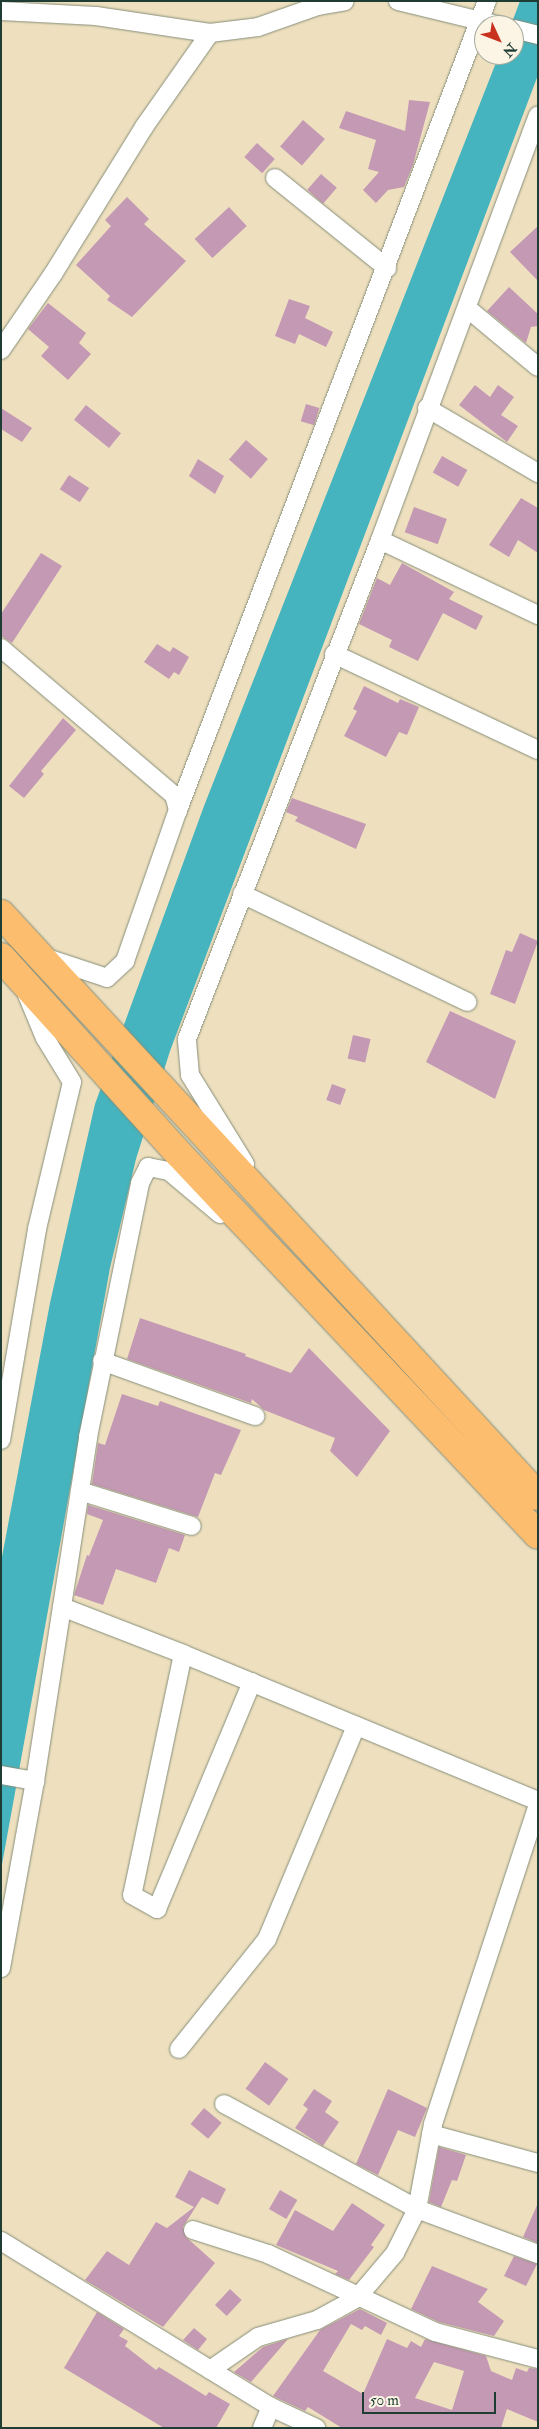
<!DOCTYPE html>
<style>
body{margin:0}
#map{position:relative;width:539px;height:2429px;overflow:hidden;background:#eee0bf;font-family:"IM FELL Double Pica",serif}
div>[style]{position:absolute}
.water>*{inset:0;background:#45b4be}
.building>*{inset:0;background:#c499b4;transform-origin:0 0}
.roads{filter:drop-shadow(0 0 1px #868e7a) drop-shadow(0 0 1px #868e7a)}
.street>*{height:18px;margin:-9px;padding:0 9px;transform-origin:9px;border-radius:9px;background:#fff}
.primary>*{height:28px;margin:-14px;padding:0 14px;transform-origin:14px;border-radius:14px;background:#fcbd6f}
span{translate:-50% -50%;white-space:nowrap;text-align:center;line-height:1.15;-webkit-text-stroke:4.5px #fcf5e5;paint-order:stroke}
.frame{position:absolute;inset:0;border:2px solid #1f3d34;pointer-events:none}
.north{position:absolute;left:474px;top:15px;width:50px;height:50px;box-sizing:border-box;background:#fcf5e5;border:1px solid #a4ab9e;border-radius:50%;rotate:133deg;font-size:14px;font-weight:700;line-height:20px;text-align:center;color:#1f3d34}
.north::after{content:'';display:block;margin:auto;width:18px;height:22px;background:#c8321e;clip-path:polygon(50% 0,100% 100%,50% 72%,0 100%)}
.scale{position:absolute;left:362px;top:2392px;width:134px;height:22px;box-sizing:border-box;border:2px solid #1f3d34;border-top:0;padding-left:6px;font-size:15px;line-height:18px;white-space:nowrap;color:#1f3d34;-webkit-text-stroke:4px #fcf5e5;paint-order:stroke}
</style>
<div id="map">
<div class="water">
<i style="clip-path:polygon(520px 1px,538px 1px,538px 75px,170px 1051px,136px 1159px,110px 1268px,1px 1870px,1px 1562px,50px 1303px,95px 1104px,204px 806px,499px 55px,514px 55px,514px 25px,511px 25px)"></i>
</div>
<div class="building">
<i style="clip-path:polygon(409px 100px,430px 102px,413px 165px,404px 187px,388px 190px,376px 203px,363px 190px,379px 172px,368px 169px,376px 140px,339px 128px,346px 111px,405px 131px)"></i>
<i style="left:303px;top:120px;width:29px;height:35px;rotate:41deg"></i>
<i style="left:257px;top:143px;width:24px;height:19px;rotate:42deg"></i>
<i style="left:321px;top:174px;width:21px;height:21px;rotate:41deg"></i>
<i style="clip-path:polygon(127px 197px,149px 219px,144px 224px,186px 261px,132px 317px,107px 300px,110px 296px,76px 265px,111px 226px,105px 220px)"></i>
<i style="left:229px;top:207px;width:26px;height:47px;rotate:47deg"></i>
<i style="clip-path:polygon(538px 226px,538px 281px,510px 252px)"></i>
<i style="clip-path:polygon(509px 287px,538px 314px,538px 326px,531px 327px,526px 343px,487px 311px)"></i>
<i style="clip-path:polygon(289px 299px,310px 306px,305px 318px,333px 332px,326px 347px,299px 334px,295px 344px,275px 336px)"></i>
<i style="clip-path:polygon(48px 303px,86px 333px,79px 343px,91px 354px,68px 380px,41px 356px,49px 347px,28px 329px)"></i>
<i style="clip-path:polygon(475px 385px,490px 397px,498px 385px,514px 397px,501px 415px,518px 426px,507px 442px,459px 405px)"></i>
<i style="left:306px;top:404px;width:14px;height:18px;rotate:17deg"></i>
<i style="left:86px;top:405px;width:45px;height:19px;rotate:39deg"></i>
<i style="clip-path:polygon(1px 408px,32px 428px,22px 442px,1px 429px)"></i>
<i style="left:246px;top:440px;width:29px;height:26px;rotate:41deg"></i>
<i style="left:442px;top:456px;width:29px;height:19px;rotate:29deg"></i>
<i style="clip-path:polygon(198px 459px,224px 476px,215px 494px,189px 476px)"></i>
<i style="left:69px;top:475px;width:24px;height:17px;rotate:33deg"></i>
<i style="clip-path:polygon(521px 498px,538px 508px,538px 553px,518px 540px,509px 557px,489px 545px)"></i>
<i style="left:414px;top:507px;width:35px;height:27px;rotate:20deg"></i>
<i style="clip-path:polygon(41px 553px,62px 566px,12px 643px,1px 636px,1px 614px)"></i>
<i style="clip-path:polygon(402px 563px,454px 592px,449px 599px,483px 616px,476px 630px,443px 613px,418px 661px,389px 647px,392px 640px,359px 624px,377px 578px,390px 585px)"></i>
<i style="clip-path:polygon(157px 644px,170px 652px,173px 647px,189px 657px,179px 675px,174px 672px,169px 679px,144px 662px)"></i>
<i style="clip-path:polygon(364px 686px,398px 703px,400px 699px,419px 707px,407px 735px,399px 732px,386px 757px,344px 736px,357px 711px,353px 709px)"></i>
<i style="clip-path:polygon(63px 718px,76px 730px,41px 771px,44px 774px,24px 798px,9px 786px)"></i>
<i style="clip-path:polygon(292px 798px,366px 824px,356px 849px,295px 821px,298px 817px,286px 812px)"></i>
<i style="clip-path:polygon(520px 933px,538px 941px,515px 1004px,490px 994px,506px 950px,512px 952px)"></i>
<i style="clip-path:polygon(450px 1011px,516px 1041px,495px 1099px,426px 1062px)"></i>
<i style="left:353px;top:1035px;width:18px;height:24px;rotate:13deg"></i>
<i style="left:332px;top:1084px;width:15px;height:17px;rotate:20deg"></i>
<i style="clip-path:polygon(140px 1318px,246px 1354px,245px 1356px,291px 1373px,309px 1348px,390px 1431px,357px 1477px,330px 1451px,335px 1438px,264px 1410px,252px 1399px,251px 1403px,127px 1359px)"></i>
<i style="clip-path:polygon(122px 1394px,158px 1406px,160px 1401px,241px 1430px,221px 1475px,215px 1473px,198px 1517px,92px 1484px,98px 1443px,105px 1445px)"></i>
<i style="clip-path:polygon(88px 1505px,185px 1535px,179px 1552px,169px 1548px,156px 1583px,116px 1569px,103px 1605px,74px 1595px,87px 1555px,89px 1556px,103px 1520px,87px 1514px)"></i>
<i style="left:265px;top:2062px;width:29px;height:33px;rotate:36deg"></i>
<i style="clip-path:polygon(314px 2089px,332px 2101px,325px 2112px,339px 2122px,323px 2146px,295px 2128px,308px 2109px,303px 2105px)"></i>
<i style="clip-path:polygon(388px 2089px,427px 2108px,415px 2137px,398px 2130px,378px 2175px,356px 2164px)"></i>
<i style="left:204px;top:2108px;width:23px;height:21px;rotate:40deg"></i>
<i style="clip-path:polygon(439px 2147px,466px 2155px,457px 2181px,452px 2180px,441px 2207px,429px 2202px)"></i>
<i style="clip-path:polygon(189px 2170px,226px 2189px,218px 2205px,202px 2197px,183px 2227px,186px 2237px,215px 2263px,163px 2327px,85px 2280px,107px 2251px,129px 2265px,156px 2222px,167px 2228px,194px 2207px,175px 2197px)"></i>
<i style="left:280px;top:2190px;width:20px;height:22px;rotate:30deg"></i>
<i style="clip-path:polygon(352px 2203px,385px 2225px,371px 2245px,374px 2247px,349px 2280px,335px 2274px,338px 2271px,276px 2245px,295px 2210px,333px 2231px)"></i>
<i style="clip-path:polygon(538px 2203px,538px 2243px,523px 2237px)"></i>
<i style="clip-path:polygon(514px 2256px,537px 2264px,526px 2286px,504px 2276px)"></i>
<i style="clip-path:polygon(432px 2266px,488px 2289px,478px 2302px,504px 2321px,494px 2336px,439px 2322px,411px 2309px)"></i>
<i style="left:230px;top:2289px;width:16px;height:22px;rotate:43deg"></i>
<i style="clip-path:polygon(evenodd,360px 2309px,387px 2323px,381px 2335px,365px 2326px,362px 2330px,351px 2324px,323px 2371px,363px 2394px,387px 2339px,407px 2348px,411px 2341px,421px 2347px,425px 2339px,486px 2356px,491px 2371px,512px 2380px,516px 2368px,527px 2372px,529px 2368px,538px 2369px,538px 2422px,507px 2409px,501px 2428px,342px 2428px,308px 2407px,305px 2411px,273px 2396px,320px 2330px,360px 2309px,434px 2362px,464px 2371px,452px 2410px,415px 2398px,434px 2362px)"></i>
<i style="clip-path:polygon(97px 2312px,124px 2329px,119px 2336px,128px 2341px,125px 2346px,156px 2370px,159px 2367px,206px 2396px,209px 2392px,230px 2404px,216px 2428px,164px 2428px,64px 2368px)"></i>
<i style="clip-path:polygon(194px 2328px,207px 2339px,198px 2350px,183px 2340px)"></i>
<i style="clip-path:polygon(288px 2339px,251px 2382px,234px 2372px,263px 2347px)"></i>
</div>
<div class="roads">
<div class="street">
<i style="left:398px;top:1px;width:102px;rotate:13.6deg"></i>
<i style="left:1px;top:11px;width:95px;rotate:3deg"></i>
<i style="left:96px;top:16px;width:115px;rotate:8.5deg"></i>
<i style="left:210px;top:33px;width:48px;rotate:-7.1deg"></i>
<i style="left:258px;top:27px;width:64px;rotate:-19.3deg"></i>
<i style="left:318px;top:6px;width:27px;rotate:-10deg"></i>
<i style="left:514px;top:29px;width:25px;rotate:14deg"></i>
<i style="left:275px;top:178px;width:144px;rotate:38.8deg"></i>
<i style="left:467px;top:308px;width:92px;rotate:39.7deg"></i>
<i style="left:1px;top:350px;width:92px;rotate:-55.6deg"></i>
<i style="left:53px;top:274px;width:173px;rotate:-58.2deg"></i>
<i style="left:144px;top:127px;width:115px;rotate:-54.9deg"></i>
<i style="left:427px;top:408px;width:129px;rotate:30.4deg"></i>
<i style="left:380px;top:540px;width:175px;rotate:25.4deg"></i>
<i style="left:1px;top:648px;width:227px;rotate:40.4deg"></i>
<i style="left:174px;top:795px;width:16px;rotate:75deg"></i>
<i style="left:334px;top:654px;width:225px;rotate:25.2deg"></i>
<i style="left:242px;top:894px;width:250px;rotate:25.6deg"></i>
<i style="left:44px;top:957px;width:66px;rotate:18.4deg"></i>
<i style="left:107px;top:978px;width:25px;rotate:-43deg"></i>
<i style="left:125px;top:961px;width:160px;rotate:-70.7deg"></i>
<i style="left:178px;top:810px;width:866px;rotate:-69.1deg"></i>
<i style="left:245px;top:1164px;width:105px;rotate:-121.7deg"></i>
<i style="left:190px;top:1075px;width:36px;rotate:-95deg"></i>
<i style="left:187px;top:1039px;width:535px;rotate:-68.85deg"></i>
<i style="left:380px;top:540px;width:453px;rotate:-69.6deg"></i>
<i style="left:102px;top:1361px;width:163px;rotate:19.8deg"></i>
<i style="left:1px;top:1440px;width:214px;rotate:-80.3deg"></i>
<i style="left:37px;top:1229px;width:151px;rotate:-76.6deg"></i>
<i style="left:72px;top:1082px;width:52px;rotate:-121.5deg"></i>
<i style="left:45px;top:1038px;width:47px;rotate:-112.7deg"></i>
<i style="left:80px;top:1491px;width:117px;rotate:17.4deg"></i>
<i style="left:62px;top:1607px;width:130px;rotate:21.2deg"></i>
<i style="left:183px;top:1654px;width:384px;rotate:22.5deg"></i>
<i style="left:183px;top:1654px;width:246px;rotate:101.9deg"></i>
<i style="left:132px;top:1895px;width:29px;rotate:29deg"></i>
<i style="left:157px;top:1909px;width:246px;rotate:-67.3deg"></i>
<i style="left:1px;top:1775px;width:35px;rotate:10deg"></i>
<i style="left:1px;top:1968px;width:190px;rotate:-79.7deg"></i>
<i style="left:35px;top:1781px;width:348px;rotate:-81.2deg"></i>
<i style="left:88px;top:1437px;width:259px;rotate:-78.4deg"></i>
<i style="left:140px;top:1183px;width:18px;rotate:-63deg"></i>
<i style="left:148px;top:1167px;width:21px;rotate:11deg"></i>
<i style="left:169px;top:1171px;width:67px;rotate:40.1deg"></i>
<i style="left:179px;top:2049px;width:141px;rotate:-51.3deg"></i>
<i style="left:267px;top:1939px;width:231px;rotate:-67.3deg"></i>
<i style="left:224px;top:2104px;width:220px;rotate:28.5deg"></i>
<i style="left:417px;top:2209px;width:129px;rotate:20.4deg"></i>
<i style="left:431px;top:2134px;width:111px;rotate:15.2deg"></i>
<i style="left:193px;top:2230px;width:79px;rotate:17.7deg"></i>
<i style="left:268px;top:2254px;width:184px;rotate:25deg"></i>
<i style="left:435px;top:2332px;width:106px;rotate:14.7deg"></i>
<i style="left:1px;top:2241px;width:317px;rotate:31.6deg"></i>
<i style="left:271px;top:2407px;width:50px;rotate:25deg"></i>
<i style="left:210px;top:2370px;width:58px;rotate:-34.5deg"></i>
<i style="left:258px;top:2337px;width:61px;rotate:-16.1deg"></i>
<i style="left:317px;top:2320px;width:46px;rotate:-28.8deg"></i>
<i style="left:357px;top:2298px;width:59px;rotate:-49.8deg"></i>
<i style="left:395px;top:2253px;width:49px;rotate:-63.4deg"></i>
<i style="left:417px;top:2209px;width:86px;rotate:-79.3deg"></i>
<i style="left:433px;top:2124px;width:337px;rotate:-71.8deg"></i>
<i style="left:262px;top:2428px;width:23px;rotate:-67deg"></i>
</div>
<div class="primary">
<i style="left:1px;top:914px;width:792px;rotate:47.3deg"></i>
<i style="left:1px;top:957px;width:266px;rotate:47.9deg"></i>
<i style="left:179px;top:1154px;width:523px;rotate:46.7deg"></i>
</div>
</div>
<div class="frame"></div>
<div class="north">N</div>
<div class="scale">50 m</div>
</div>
